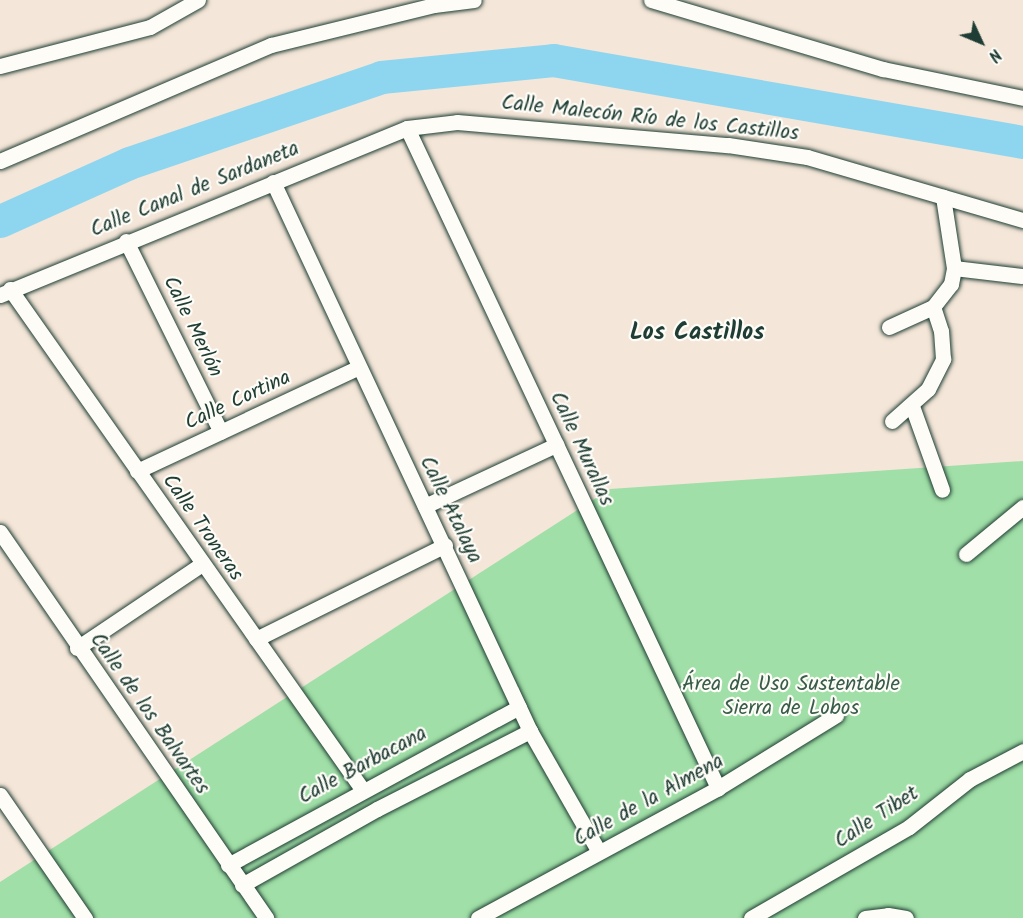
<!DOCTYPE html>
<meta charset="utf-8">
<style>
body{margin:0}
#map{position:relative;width:1023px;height:918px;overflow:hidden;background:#f4e6d8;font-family:Kalam,sans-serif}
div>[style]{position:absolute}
.green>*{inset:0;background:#a0dfa7}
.river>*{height:33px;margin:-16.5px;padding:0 16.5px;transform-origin:16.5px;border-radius:16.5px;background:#8ed5f0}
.roads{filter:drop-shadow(0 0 2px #1f3d34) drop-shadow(0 0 2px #1f3d34)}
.minor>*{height:15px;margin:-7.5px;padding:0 7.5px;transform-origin:7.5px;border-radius:7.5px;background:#fdfcf7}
span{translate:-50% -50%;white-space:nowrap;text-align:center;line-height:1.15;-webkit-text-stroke:4.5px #fdfcf7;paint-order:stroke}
.street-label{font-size:21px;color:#1f3d34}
.park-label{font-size:21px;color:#395d4b}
.quarter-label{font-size:24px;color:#1f3d34;font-weight:700}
.north{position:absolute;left:951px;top:12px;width:60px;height:60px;-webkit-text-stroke:4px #fdfcf7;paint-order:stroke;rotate:134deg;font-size:16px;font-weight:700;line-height:24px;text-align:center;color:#1f3d34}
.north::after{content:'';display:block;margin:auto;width:21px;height:27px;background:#1f3d34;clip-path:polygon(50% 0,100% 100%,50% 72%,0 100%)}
</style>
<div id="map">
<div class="green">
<i style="clip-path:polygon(1023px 461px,1023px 918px,0 918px,0 882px,610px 489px)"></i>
</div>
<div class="river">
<i style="left:0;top:221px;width:141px;rotate:-24.2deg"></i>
<i style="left:129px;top:163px;width:266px;rotate:-18.8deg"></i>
<i style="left:381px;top:77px;width:173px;rotate:-5.6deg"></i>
<i style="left:553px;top:60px;width:477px;rotate:9.9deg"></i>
</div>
<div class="roads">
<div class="minor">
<i style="left:651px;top:0;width:242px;rotate:16.6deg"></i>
<i style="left:883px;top:69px;width:143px;rotate:11.7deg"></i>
<i style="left:0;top:66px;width:155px;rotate:-14.6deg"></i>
<i style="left:150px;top:27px;width:55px;rotate:-29.4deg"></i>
<i style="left:407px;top:128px;width:730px;rotate:64.77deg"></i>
<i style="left:0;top:161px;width:295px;rotate:-23.2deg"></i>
<i style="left:271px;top:45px;width:168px;rotate:-13.8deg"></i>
<i style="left:434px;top:5px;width:40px;rotate:-7.1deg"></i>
<i style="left:273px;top:182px;width:606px;rotate:64.91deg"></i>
<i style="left:530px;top:731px;width:139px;rotate:60.3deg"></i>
<i style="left:126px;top:241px;width:213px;rotate:63.6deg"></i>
<i style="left:954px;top:268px;width:68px;rotate:6.7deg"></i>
<i style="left:10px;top:289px;width:611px;rotate:54.85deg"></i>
<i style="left:0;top:295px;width:440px;rotate:-22.3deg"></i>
<i style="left:407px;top:128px;width:50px;rotate:-6.8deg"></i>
<i style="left:457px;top:122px;width:272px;rotate:4.9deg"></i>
<i style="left:728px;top:145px;width:80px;rotate:8.6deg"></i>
<i style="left:807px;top:157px;width:225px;rotate:16.3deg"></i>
<i style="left:889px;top:327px;width:48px;rotate:-24.4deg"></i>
<i style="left:933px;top:307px;width:29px;rotate:-52deg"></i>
<i style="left:951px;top:284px;width:16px;rotate:-79deg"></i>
<i style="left:954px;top:268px;width:72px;rotate:-98.8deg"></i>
<i style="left:912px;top:406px;width:89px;rotate:70.3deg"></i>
<i style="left:892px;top:421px;width:48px;rotate:-41.6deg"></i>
<i style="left:928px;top:389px;width:34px;rotate:-63deg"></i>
<i style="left:943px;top:359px;width:28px;rotate:-94deg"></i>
<i style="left:941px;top:331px;width:25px;rotate:-108deg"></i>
<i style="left:137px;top:471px;width:243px;rotate:-25.1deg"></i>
<i style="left:425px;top:506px;width:145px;rotate:-25deg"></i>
<i style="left:0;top:532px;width:469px;rotate:55.4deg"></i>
<i style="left:966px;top:554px;width:74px;rotate:-39.5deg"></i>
<i style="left:256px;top:639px;width:211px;rotate:-26.4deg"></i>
<i style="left:77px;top:648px;width:151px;rotate:-33.9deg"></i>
<i style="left:0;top:795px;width:150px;rotate:55.4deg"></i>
<i style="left:228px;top:865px;width:331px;rotate:-28.5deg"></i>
<i style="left:242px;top:885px;width:155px;rotate:-29.4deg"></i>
<i style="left:377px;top:809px;width:172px;rotate:-27deg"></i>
<i style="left:478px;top:918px;width:273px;rotate:-28.4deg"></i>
<i style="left:718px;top:788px;width:139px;rotate:-31.7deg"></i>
<i style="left:751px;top:918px;width:182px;rotate:-29.9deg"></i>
<i style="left:909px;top:827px;width:78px;rotate:-38.2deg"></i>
<i style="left:970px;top:779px;width:60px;rotate:-27.8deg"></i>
<i style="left:865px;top:918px;width:23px;rotate:-7deg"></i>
<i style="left:888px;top:915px;width:18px;rotate:9deg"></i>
</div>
</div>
<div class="street-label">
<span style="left:650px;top:119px;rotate:6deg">Calle Malecón Río de los Castillos</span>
<span style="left:195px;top:190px;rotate:-22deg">Calle Canal de Sardaneta</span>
<span style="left:192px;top:327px;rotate:64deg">Calle Merlón</span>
<span style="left:238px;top:401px;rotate:-25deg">Calle Cortina</span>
<span style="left:581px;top:449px;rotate:65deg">Calle Murallas</span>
<span style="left:450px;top:510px;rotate:64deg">Calle Atalaya</span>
<span style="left:202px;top:528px;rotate:55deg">Calle Troneras</span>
<span style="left:149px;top:714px;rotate:55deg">Calle de los Balvartes</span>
<span style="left:363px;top:766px;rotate:-28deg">Calle Barbacana</span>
<span style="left:649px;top:801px;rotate:-29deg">Calle de la Almena</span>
<span style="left:877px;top:818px;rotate:-33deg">Calle Tibet</span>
</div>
<div class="park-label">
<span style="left:791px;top:697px">Área de Uso Sustentable<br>Sierra de Lobos</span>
</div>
<div class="quarter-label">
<span style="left:697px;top:333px">Los Castillos</span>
</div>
<div class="north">N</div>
</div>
